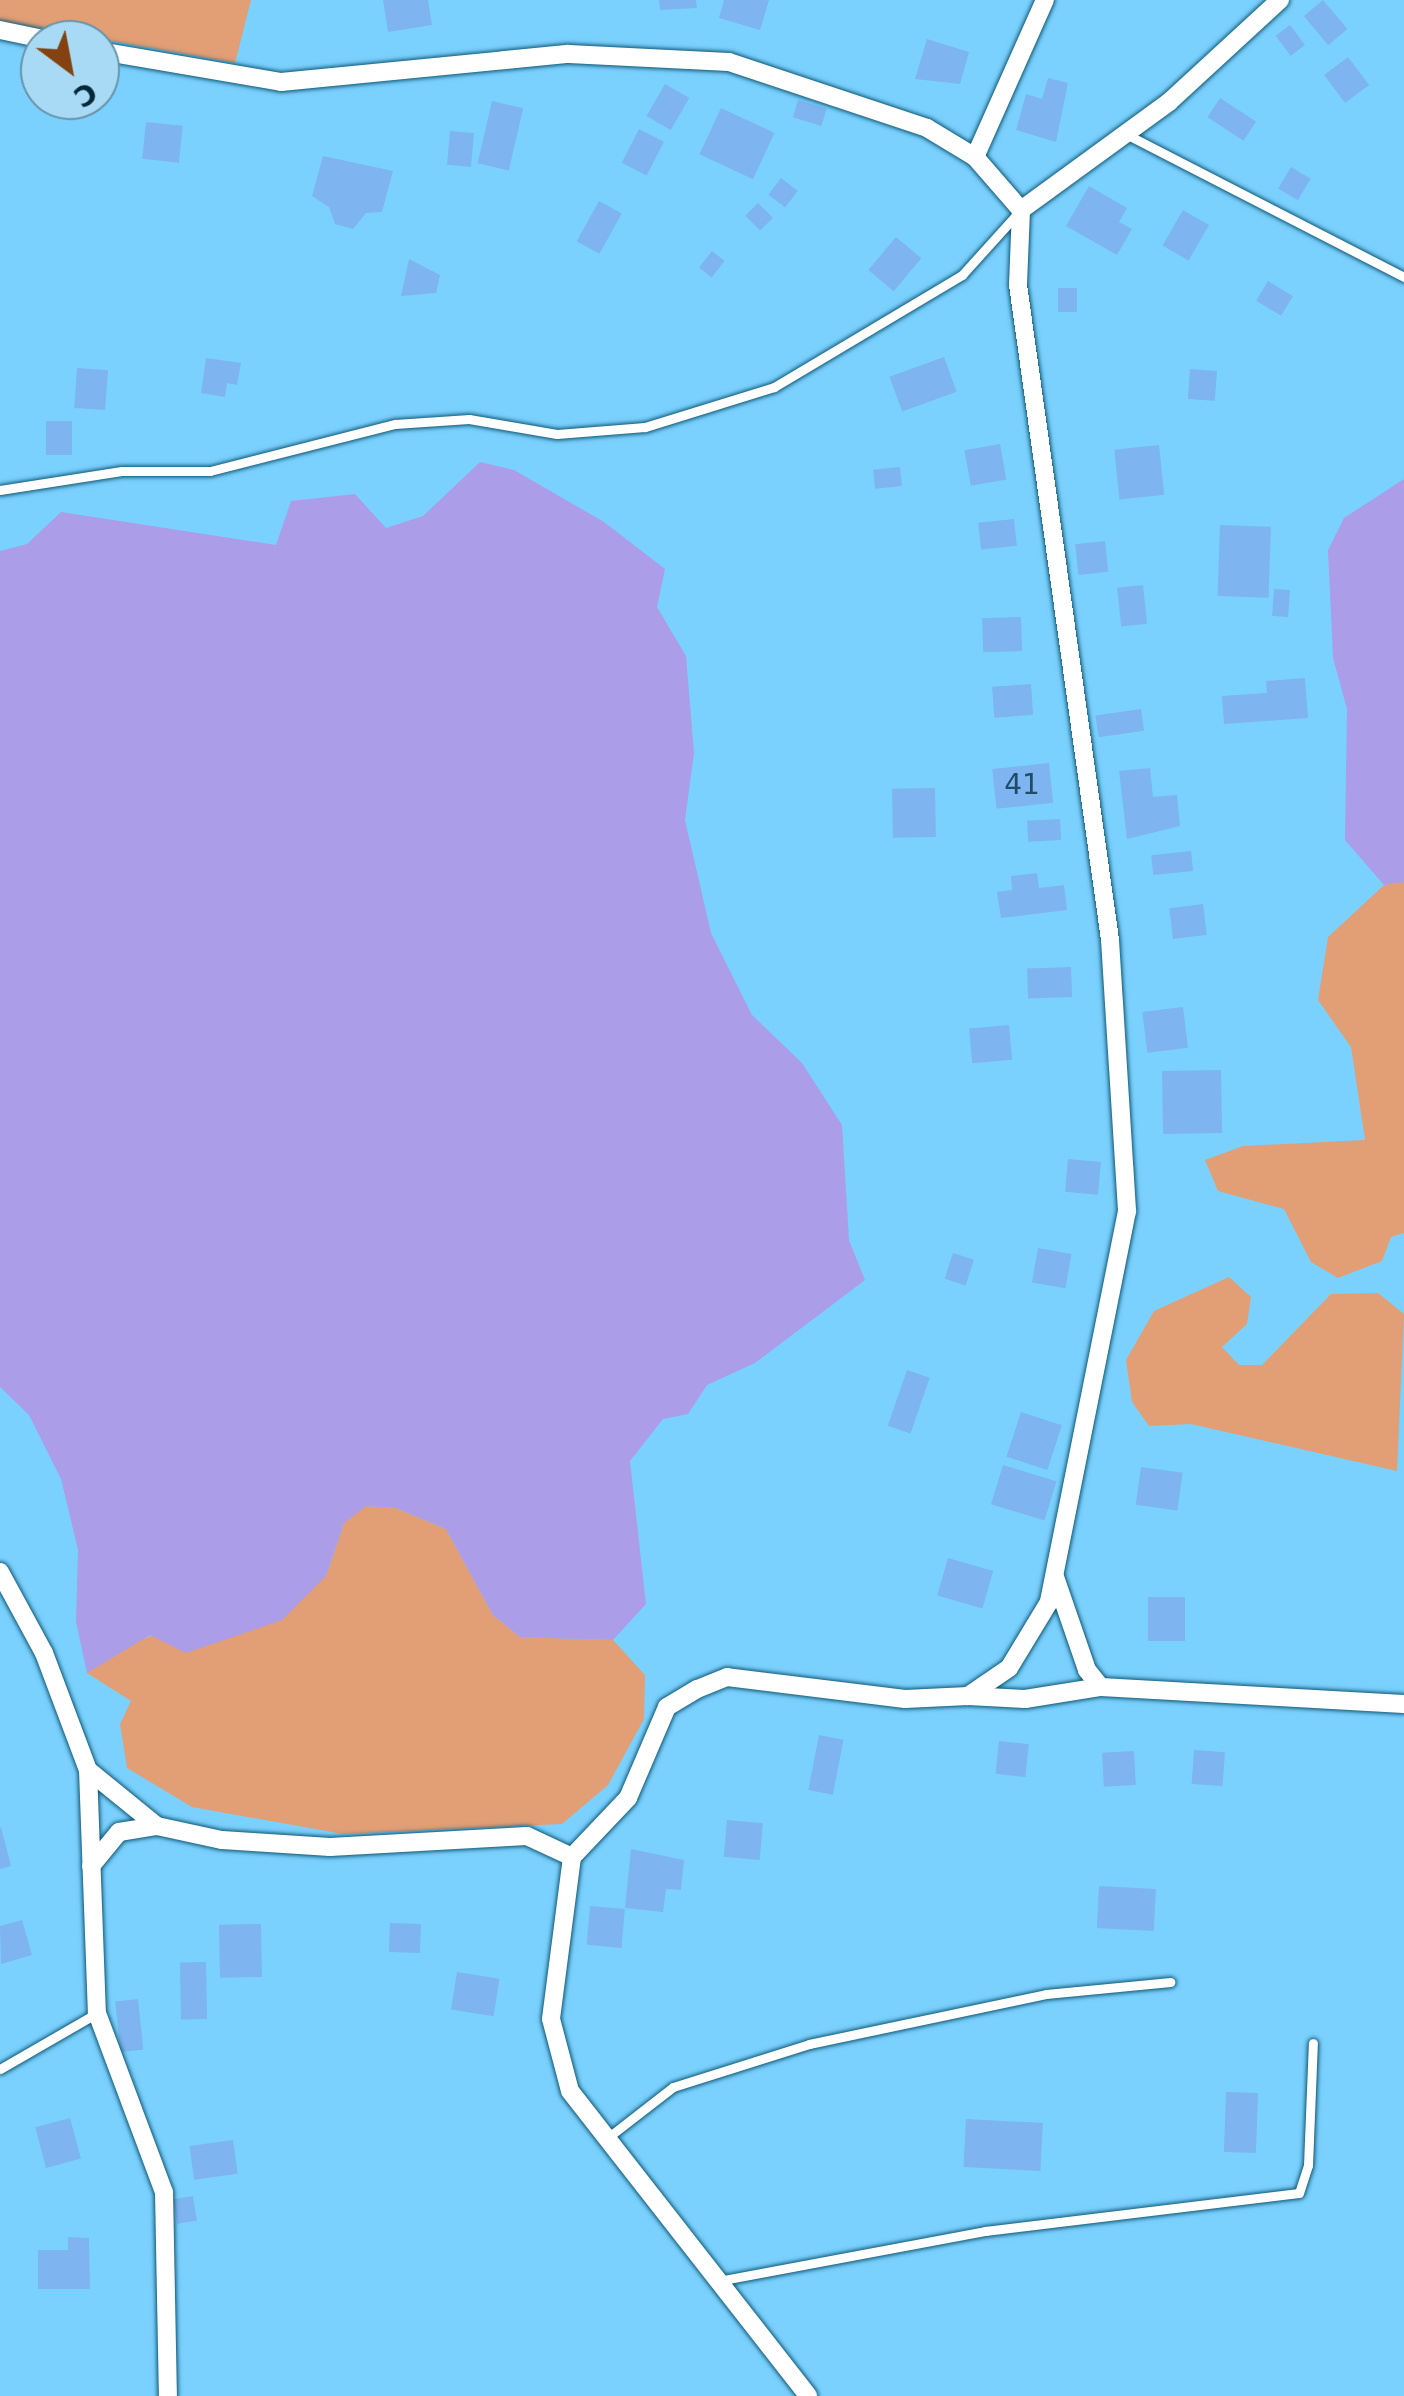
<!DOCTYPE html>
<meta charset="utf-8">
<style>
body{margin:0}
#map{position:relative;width:1404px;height:2396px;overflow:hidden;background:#7bd1fe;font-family:"DejaVu Sans",sans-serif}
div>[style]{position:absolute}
.green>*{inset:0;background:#e29e75}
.water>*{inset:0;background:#ab9de7}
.building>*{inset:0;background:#7eb4f0;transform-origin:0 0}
.roads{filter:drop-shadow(0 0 2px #0f5977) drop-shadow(0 0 2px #0f5977)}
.service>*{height:9px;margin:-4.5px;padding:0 4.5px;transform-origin:4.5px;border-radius:4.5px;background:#fff}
.minor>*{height:18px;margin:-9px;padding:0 9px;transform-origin:9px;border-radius:9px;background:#fff}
span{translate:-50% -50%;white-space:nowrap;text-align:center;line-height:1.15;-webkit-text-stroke:10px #a9daf5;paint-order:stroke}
.number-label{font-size:28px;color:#214c68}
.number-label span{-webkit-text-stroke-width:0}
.north{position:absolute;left:20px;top:20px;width:100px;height:100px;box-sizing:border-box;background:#a9daf5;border:2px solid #6693aa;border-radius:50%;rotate:148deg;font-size:28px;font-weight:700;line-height:40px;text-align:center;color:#02293a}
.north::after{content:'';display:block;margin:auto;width:35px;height:45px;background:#844210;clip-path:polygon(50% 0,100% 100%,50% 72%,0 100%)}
</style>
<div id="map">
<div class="green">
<i style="clip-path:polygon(0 0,251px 0,235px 63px,0 21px)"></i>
<i style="clip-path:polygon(1404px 882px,1404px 1233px,1391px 1237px,1382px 1261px,1338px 1278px,1311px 1262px,1284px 1209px,1218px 1191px,1205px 1160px,1243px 1146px,1365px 1140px,1351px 1047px,1318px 1000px,1328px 937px,1384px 885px)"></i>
<i style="clip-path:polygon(1229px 1277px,1251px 1297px,1247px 1324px,1222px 1347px,1239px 1365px,1262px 1365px,1331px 1294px,1378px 1293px,1404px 1314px,1397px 1471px,1191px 1424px,1149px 1426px,1132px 1402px,1126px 1360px,1154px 1311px)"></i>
<i style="clip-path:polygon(365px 1506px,396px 1508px,446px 1529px,493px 1615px,520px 1637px,613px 1640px,645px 1675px,644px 1719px,608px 1785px,562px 1824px,343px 1834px,192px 1807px,127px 1768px,120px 1724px,131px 1701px,87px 1673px,116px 1648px,326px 1576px,344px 1523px)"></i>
</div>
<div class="water">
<i style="clip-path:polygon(480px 462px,514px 470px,604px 522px,665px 569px,657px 607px,686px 656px,694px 753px,685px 820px,711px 933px,752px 1015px,802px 1063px,842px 1125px,849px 1240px,865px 1280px,755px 1363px,707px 1385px,688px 1414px,663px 1419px,630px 1461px,646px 1604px,613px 1640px,520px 1637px,493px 1615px,446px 1529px,396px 1508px,366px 1506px,344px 1523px,326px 1576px,282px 1620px,186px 1653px,150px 1635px,87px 1673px,76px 1622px,78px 1550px,61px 1479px,29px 1415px,0 1387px,0 551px,27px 544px,61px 512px,276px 545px,291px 501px,355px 494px,386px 528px,423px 516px)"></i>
<i style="clip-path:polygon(1404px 479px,1404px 882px,1384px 885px,1345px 840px,1347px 709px,1333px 658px,1328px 550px,1344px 518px)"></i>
</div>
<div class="building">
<i style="clip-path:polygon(383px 0,428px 0,432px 25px,388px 32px)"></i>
<i style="clip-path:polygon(659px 0,696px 0,697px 8px,660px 10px)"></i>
<i style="clip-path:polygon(724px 0,769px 0,760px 30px,719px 18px)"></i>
<i style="left:1323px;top:0;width:38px;height:25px;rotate:50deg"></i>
<i style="left:1290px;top:25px;width:25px;height:18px;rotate:53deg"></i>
<i style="clip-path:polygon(927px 39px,969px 52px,960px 84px,915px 79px)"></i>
<i style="left:1348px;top:57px;width:35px;height:30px;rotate:53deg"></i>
<i style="clip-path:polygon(1048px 78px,1068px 83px,1056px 142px,1016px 130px,1026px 94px,1042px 99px)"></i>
<i style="left:665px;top:84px;width:28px;height:37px;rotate:30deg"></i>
<i style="left:1220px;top:98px;width:43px;height:23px;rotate:33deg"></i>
<i style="left:798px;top:100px;width:30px;height:18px;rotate:17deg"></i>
<i style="left:492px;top:101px;width:32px;height:64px;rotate:13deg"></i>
<i style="left:721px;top:108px;width:59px;height:51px;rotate:25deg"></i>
<i style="left:146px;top:122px;width:37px;height:37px;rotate:6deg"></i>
<i style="left:639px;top:129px;width:28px;height:38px;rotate:27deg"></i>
<i style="left:450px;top:131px;width:24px;height:34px;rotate:5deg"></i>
<i style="clip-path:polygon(323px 156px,393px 171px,382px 212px,366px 213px,353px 229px,335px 224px,329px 207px,312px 196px)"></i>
<i style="left:1291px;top:167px;width:23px;height:25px;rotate:31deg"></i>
<i style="left:781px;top:178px;width:21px;height:21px;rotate:37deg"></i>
<i style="clip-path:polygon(1089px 186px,1127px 208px,1119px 222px,1132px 229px,1117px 255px,1066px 226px)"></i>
<i style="left:599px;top:201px;width:26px;height:46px;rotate:29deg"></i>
<i style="left:758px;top:203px;width:21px;height:18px;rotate:45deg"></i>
<i style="left:1183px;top:210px;width:30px;height:41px;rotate:30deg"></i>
<i style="left:896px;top:237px;width:33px;height:43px;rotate:40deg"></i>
<i style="left:712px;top:251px;width:16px;height:21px;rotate:38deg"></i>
<i style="clip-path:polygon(409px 259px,440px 275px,436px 293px,401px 296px)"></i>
<i style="left:1268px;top:281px;width:29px;height:23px;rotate:31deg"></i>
<i style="left:1058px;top:288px;width:19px;height:24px"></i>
<i style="left:944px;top:357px;width:37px;height:58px;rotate:70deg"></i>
<i style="clip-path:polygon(206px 358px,241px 363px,237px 385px,227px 383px,225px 397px,201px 393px)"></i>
<i style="left:77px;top:368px;width:31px;height:40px;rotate:4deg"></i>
<i style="left:1190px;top:369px;width:27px;height:30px;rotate:4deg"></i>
<i style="left:72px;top:421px;width:34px;height:26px;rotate:90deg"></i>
<i style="left:1000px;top:444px;width:36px;height:36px;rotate:80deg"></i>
<i style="left:1159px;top:445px;width:50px;height:45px;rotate:84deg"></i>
<i style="left:900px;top:467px;width:19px;height:27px;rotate:84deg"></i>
<i style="left:1014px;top:519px;width:27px;height:36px;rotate:84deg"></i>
<i style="left:1220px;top:525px;width:51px;height:71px;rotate:2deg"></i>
<i style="left:1105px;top:541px;width:31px;height:30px;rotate:84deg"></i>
<i style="left:1143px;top:585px;width:39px;height:26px;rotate:84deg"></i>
<i style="left:1274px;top:589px;width:16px;height:27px;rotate:4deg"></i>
<i style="left:1021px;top:617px;width:34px;height:39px;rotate:88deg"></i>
<i style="clip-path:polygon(1305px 678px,1308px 718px,1224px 724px,1222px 696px,1267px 693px,1266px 681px)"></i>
<i style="left:1031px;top:684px;width:31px;height:39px;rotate:86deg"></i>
<i style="left:1141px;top:709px;width:22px;height:46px;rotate:82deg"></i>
<i style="left:1049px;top:763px;width:40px;height:57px;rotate:84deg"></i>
<i style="clip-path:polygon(1150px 768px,1153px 797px,1177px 795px,1180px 826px,1127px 839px,1119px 771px)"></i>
<i style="left:935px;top:788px;width:49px;height:43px;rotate:89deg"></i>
<i style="left:1060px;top:819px;width:21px;height:33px;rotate:87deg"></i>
<i style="left:1191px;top:851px;width:20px;height:40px;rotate:84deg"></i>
<i style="clip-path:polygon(1037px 873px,1039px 888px,1064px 885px,1067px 910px,1001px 918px,997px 892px,1012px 890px,1011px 876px)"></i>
<i style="left:1203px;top:904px;width:31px;height:34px;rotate:83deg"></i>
<i style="left:1071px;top:967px;width:30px;height:44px;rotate:88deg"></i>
<i style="left:1183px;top:1007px;width:41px;height:41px;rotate:83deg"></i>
<i style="left:1009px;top:1025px;width:35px;height:40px;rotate:85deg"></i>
<i style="left:1221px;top:1070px;width:63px;height:59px;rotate:89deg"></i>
<i style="left:1068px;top:1159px;width:33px;height:33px;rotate:5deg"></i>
<i style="left:1038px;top:1248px;width:34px;height:35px;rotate:10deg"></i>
<i style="left:953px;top:1253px;width:22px;height:27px;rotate:18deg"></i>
<i style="left:907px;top:1370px;width:24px;height:59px;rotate:19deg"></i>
<i style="left:1021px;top:1412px;width:43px;height:47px;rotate:18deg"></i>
<i style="left:1003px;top:1465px;width:56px;height:41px;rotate:17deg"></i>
<i style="left:1141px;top:1467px;width:42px;height:38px;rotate:8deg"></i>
<i style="left:948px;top:1558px;width:47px;height:39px;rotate:16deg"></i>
<i style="left:1148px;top:1597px;width:37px;height:44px"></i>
<i style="left:819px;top:1735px;width:25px;height:56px;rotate:11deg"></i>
<i style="left:999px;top:1741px;width:30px;height:33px;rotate:6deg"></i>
<i style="left:1194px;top:1750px;width:31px;height:34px;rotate:4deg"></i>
<i style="left:1134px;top:1751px;width:34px;height:32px;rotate:87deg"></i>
<i style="left:727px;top:1820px;width:36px;height:37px;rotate:5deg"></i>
<i style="clip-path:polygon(1px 1827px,11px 1866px,0 1869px,0 1828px)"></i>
<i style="clip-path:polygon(631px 1849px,684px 1860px,681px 1890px,666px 1889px,663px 1912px,625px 1908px)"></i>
<i style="left:1099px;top:1886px;width:57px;height:42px;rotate:3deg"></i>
<i style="left:590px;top:1906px;width:35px;height:39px;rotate:5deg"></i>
<i style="clip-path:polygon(22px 1920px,32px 1955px,1px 1964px,0 1926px)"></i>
<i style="left:390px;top:1923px;width:31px;height:29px;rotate:2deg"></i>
<i style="left:261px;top:1924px;width:53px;height:42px;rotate:89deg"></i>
<i style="left:206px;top:1962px;width:57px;height:26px;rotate:89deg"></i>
<i style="left:457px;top:1972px;width:43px;height:38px;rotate:9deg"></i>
<i style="left:138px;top:1999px;width:51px;height:23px;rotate:84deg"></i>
<i style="left:1226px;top:2092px;width:32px;height:60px;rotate:2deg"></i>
<i style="left:70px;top:2118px;width:42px;height:36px;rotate:75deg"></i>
<i style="left:966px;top:2119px;width:77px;height:48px;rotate:3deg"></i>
<i style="left:233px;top:2140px;width:34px;height:44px;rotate:82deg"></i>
<i style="left:193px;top:2196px;width:25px;height:20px;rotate:81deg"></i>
<i style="clip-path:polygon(68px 2237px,89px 2238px,90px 2289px,38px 2289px,38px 2250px,68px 2250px)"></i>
</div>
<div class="roads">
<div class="service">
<i style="left:1126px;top:134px;width:313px;rotate:27.2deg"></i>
<i style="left:0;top:490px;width:123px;rotate:-8.9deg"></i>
<i style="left:122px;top:471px;width:88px"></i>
<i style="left:210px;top:471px;width:191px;rotate:-14.3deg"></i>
<i style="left:395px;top:424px;width:74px;rotate:-3.9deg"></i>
<i style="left:469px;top:419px;width:89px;rotate:9.7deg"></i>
<i style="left:557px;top:434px;width:88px;rotate:-4.5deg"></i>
<i style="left:645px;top:427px;width:135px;rotate:-17.2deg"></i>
<i style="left:774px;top:387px;width:219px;rotate:-30.8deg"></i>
<i style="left:962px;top:275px;width:84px;rotate:-47.9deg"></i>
<i style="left:0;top:2069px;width:112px;rotate:-30deg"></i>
<i style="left:606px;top:2139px;width:85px;rotate:-37.8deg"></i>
<i style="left:673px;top:2087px;width:143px;rotate:-17.5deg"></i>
<i style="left:809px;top:2044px;width:242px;rotate:-11.9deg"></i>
<i style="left:1046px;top:1994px;width:125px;rotate:-5.5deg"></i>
<i style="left:723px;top:2280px;width:267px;rotate:-10.6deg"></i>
<i style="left:985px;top:2231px;width:316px;rotate:-6.9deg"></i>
<i style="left:1299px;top:2193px;width:29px;rotate:-72deg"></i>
<i style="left:1308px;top:2165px;width:122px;rotate:-87.7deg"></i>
</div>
<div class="minor">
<i style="left:0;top:30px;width:49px;rotate:11.8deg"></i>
<i style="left:100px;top:51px;width:184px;rotate:9.7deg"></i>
<i style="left:281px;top:82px;width:289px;rotate:-5.6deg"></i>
<i style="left:569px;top:54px;width:160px;rotate:2.9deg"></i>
<i style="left:729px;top:62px;width:209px;rotate:18.4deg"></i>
<i style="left:927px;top:128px;width:56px;rotate:31.1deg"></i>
<i style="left:975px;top:157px;width:70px;rotate:49deg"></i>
<i style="left:1021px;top:210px;width:75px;rotate:92.3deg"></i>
<i style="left:1018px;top:285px;width:661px;rotate:82deg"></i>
<i style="left:1110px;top:940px;width:272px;rotate:86.4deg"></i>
<i style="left:1127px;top:1211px;width:399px;rotate:101.3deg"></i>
<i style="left:1049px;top:1602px;width:77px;rotate:121.2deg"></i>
<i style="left:1009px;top:1668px;width:50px;rotate:145.7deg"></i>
<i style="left:968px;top:1696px;width:63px;rotate:177.3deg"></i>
<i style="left:905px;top:1699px;width:179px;rotate:-173deg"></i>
<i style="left:727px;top:1677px;width:32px;rotate:158deg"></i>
<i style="left:697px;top:1689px;width:35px;rotate:149deg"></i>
<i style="left:667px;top:1707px;width:99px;rotate:113.2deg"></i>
<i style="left:628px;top:1798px;width:81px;rotate:133.5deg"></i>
<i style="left:975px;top:157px;width:172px;rotate:-66deg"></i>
<i style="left:1021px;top:210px;width:183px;rotate:-36.1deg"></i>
<i style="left:1169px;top:102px;width:151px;rotate:-42.6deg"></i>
<i style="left:0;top:1572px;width:92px;rotate:61.5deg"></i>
<i style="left:44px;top:1653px;width:125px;rotate:69.4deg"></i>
<i style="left:88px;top:1770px;width:89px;rotate:39.1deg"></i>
<i style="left:157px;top:1826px;width:66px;rotate:12.2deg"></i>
<i style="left:222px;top:1840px;width:108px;rotate:3.7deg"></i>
<i style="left:330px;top:1847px;width:197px;rotate:-3.2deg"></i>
<i style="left:527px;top:1836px;width:50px;rotate:25deg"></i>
<i style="left:572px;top:1857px;width:163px;rotate:97.4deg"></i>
<i style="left:551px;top:2019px;width:74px;rotate:75.2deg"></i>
<i style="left:570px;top:2091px;width:387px;rotate:52deg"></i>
<i style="left:1055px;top:1577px;width:98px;rotate:71deg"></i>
<i style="left:1087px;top:1670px;width:22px;rotate:51deg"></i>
<i style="left:1101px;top:1687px;width:303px;rotate:3.2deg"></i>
<i style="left:968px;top:1696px;width:57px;rotate:3deg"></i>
<i style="left:1025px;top:1699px;width:77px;rotate:-9deg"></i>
<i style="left:88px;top:1770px;width:243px;rotate:87.9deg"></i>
<i style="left:97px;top:2013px;width:191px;rotate:69.5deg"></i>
<i style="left:164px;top:2192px;width:204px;rotate:88.9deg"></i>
<i style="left:91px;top:1866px;width:44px;rotate:-50.5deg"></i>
<i style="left:119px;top:1832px;width:37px;rotate:-9deg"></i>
</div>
</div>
<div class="number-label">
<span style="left:1022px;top:785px">41</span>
</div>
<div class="north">С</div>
</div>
